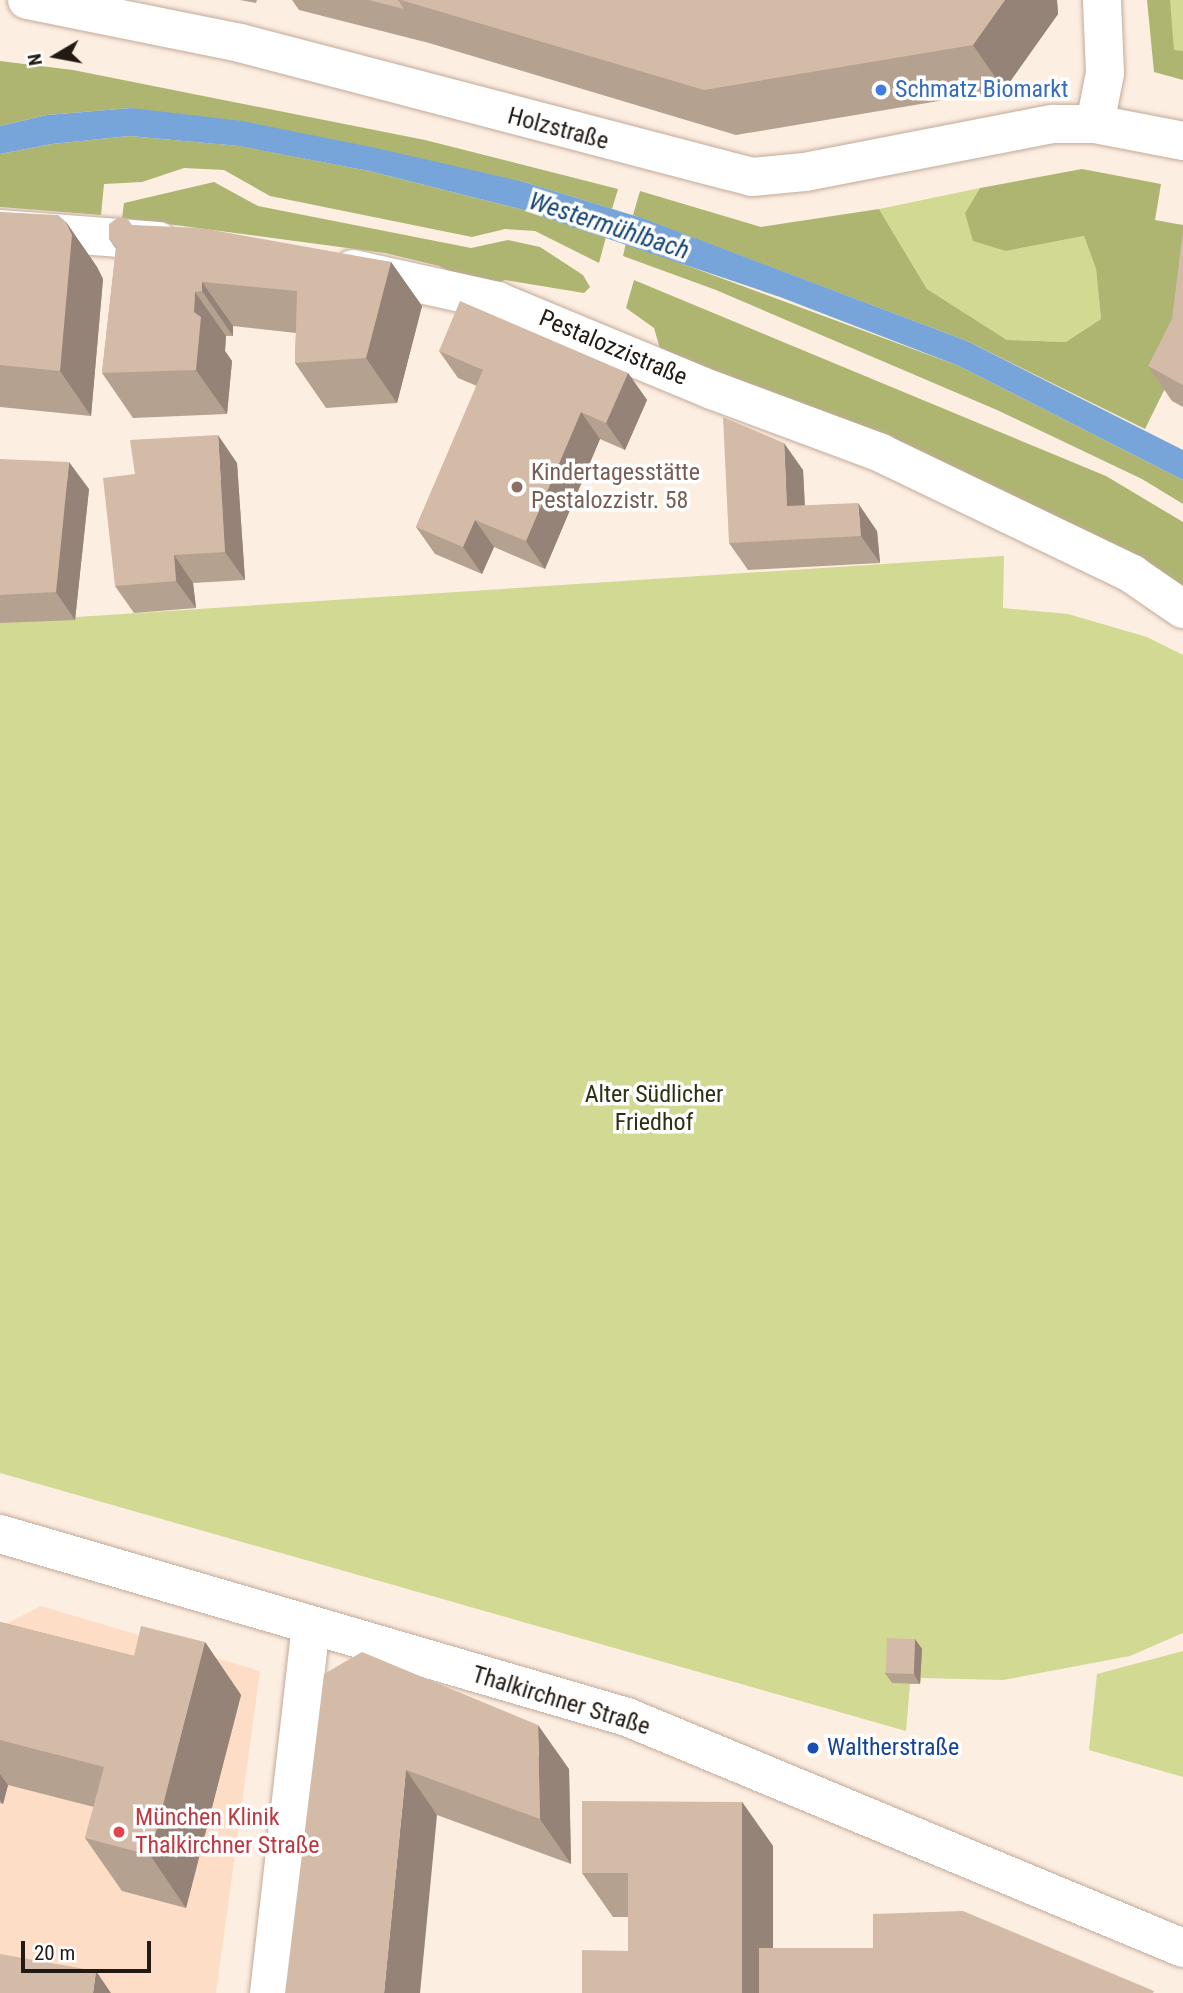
<!DOCTYPE html>
<meta charset="utf-8">
<style>
body{margin:0}
#map{position:relative;width:1183px;height:1993px;overflow:hidden;background:#fdeee2;font-family:"Roboto Condensed",sans-serif}
div>[style]{position:absolute}
.built>*{inset:0;background:#fdddc5}
.green>*{inset:0;background:#d2d993}
.forest>*{inset:0;background:#aeb571}
.water>*{inset:0;background:#77a5d9}
.roads{filter:drop-shadow(0 0 2px #c2aa98) drop-shadow(0 0 2px #c2aa98)}
.minor>*{height:38px;margin:-19px;padding:0 19px;transform-origin:19px;border-radius:19px;background:#fff}
.wall>*{inset:0;background:#b5a190}
.shaded-wall>*{inset:0;background:#948376}
.building>*{inset:0;background:#d3bba8;transform-origin:0 0}
.dots>*{width:19px;height:19px;translate:-50% -50%;box-sizing:border-box;border:4px solid #fff;border-radius:50%}
span{translate:-50% -50%;white-space:nowrap;text-align:center;line-height:1.15;-webkit-text-stroke:7px #fff;paint-order:stroke}
.shop-label{font-size:24px;color:#366cbe}
.left{translate:0 -50%;text-align:left}
.street-label{font-size:24px;color:#231a13}
.education-label{font-size:24px;color:#785e54}
.park-label{font-size:24px;color:#2e3012}
.transit-label{font-size:24px;color:#164399}
.health-label{font-size:24px;color:#be3a42}
.water-label{font-size:26px;color:#174778;font-style:italic}
.north{position:absolute;left:21px;top:21px;width:70px;height:70px;-webkit-text-stroke:5px #fff;paint-order:stroke;rotate:260deg;font-size:19px;font-weight:700;line-height:28px;text-align:center;color:#231a13}
.north::after{content:'';display:block;margin:auto;width:24px;height:32px;background:#231a13;clip-path:polygon(50% 0,100% 100%,50% 72%,0 100%)}
.scale{position:absolute;left:21px;top:1941px;width:130px;height:32px;box-sizing:border-box;border:4px solid #231a13;border-top:0;padding-left:9px;font-size:21px;line-height:24px;white-space:nowrap;color:#231a13;-webkit-text-stroke:5px #fff;paint-order:stroke}
</style>
<div id="map">
<div class="built">
<i style="clip-path:polygon(41px 1606px,260px 1671px,216px 1993px,0 1993px,0 1627px)"></i>
</div>
<div class="green">
<i style="clip-path:polygon(1160px 0,1183px 0,1183px 65px,1165px 63px)"></i>
<i style="clip-path:polygon(980px 188px,965px 213px,1006px 251px,1084px 236px,1096px 269px,1101px 319px,1066px 342px,1007px 340px,927px 289px,879px 209px)"></i>
<i style="clip-path:polygon(1004px 556px,1003px 608px,1068px 614px,1147px 637px,1183px 655px,1183px 1633px,1130px 1656px,1003px 1680px,921px 1678px,920px 1684px,910px 1684px,906px 1731px,0 1473px,0 622px)"></i>
<i style="clip-path:polygon(1183px 1651px,1183px 1777px,1089px 1750px,1097px 1674px)"></i>
</div>
<div class="forest">
<i style="clip-path:polygon(1147px 0,1170px 0,1174px 50px,1183px 51px,1183px 80px,1154px 72px)"></i>
<i style="clip-path:polygon(0 61px,73px 70px,425px 140px,618px 189px,612px 209px,524px 182px,131px 108px,47px 115px,0 126px)"></i>
<i style="clip-path:polygon(129px 136px,240px 146px,369px 171px,520px 209px,606px 237px,599px 263px,535px 231px,505px 229px,472px 237px,270px 196px,224px 170px,184px 168px,142px 182px,104px 184px,101px 215px,0 207px,0 154px,52px 144px)"></i>
<i style="clip-path:polygon(1082px 169px,1161px 184px,1155px 220px,1183px 225px,1183px 352px,1145px 429px,967px 341px,633px 215px,640px 191px,761px 227px,879px 209px,927px 289px,1007px 340px,1066px 342px,1101px 319px,1096px 269px,1084px 236px,1006px 251px,973px 241px,965px 213px,980px 188px)"></i>
<i style="clip-path:polygon(214px 182px,258px 206px,471px 248px,508px 240px,540px 247px,583px 275px,590px 287px,584px 293px,505px 280px,485px 288px,439px 266px,385px 253px,122px 218px,124px 203px)"></i>
<i style="clip-path:polygon(626px 243px,959px 366px,1183px 480px,1183px 504px,1142px 479px,997px 410px,716px 290px,623px 256px)"></i>
<i style="clip-path:polygon(634px 280px,1106px 476px,1183px 522px,1183px 603px,662px 355px,654px 328px,626px 308px)"></i>
</div>
<div class="water">
<i style="clip-path:polygon(131px 108px,242px 121px,376px 148px,524px 182px,642px 218px,967px 341px,1183px 450px,1183px 480px,959px 366px,780px 297px,520px 209px,369px 171px,239px 146px,129px 136px,52px 144px,0 154px,0 126px,47px 115px)"></i>
</div>
<div class="roads">
<div class="minor">
<i style="left:27px;top:0;width:217px;rotate:11.4deg"></i>
<i style="left:240px;top:43px;width:529px;rotate:14.67deg"></i>
<i style="left:752px;top:177px;width:53px;rotate:-5.4deg"></i>
<i style="left:805px;top:172px;width:253px;rotate:-11deg"></i>
<i style="left:1053px;top:124px;width:42px"></i>
<i style="left:1095px;top:124px;width:90px;rotate:10.9deg"></i>
<i style="left:1095px;top:124px;width:52px;rotate:-78.9deg"></i>
<i style="left:1105px;top:73px;width:73px;rotate:-92.4deg"></i>
<i style="left:0;top:229px;width:159px;rotate:4.3deg"></i>
<i style="left:353px;top:269px;width:148px;rotate:12.5deg"></i>
<i style="left:497px;top:301px;width:233px;rotate:22.5deg"></i>
<i style="left:712px;top:390px;width:180px;rotate:20.4deg"></i>
<i style="left:881px;top:453px;width:279px;rotate:25.7deg"></i>
<i style="left:1132px;top:574px;width:62px;rotate:34.5deg"></i>
<i style="left:0;top:1534px;width:653px;rotate:16.27deg"></i>
<i style="left:627px;top:1717px;width:602px;rotate:22.56deg"></i>
<i style="left:269px;top:1993px;width:368px;rotate:-83.5deg"></i>
</div>
</div>
<div class="wall">
<i style="clip-path:polygon(240px 0,257px 0,256px 3px)"></i>
<i style="clip-path:polygon(292px 0,1057px 0,1058px 14px,1004px 90px,736px 135px,429px 43px,299px 10px)"></i>
<i style="clip-path:polygon(0 212px,66px 222px,97px 267px,103px 279px,91px 416px,0 407px)"></i>
<i style="clip-path:polygon(132px 225px,391px 262px,422px 306px,397px 403px,326px 408px,295px 363px,296px 333px,233px 326px,233px 336px,226px 336px,225px 351px,232px 361px,227px 414px,133px 418px,102px 373px,116px 249px,109px 239px)"></i>
<i style="clip-path:polygon(1183px 230px,1183px 407px,1172px 401px,1148px 366px,1172px 319px)"></i>
<i style="clip-path:polygon(439px 351px,628px 373px,647px 400px,625px 450px,600px 439px,545px 569px,494px 547px,482px 574px,435px 554px,416px 527px,477px 386px,458px 378px)"></i>
<i style="clip-path:polygon(0 459px,89px 489px,75px 620px,0 623px)"></i>
<i style="clip-path:polygon(237px 463px,245px 580px,193px 583px,196px 608px,134px 613px,115px 586px)"></i>
<i style="clip-path:polygon(803px 470px,805px 506px,877px 531px,880px 563px,748px 570px,729px 543px)"></i>
<i style="clip-path:polygon(0 1622px,134px 1656px,205px 1642px,241px 1695px,186px 1908px,122px 1891px,85px 1838px,94px 1807px,8px 1785px,3px 1804px,0 1803px)"></i>
<i style="clip-path:polygon(915px 1639px,922px 1649px,920px 1684px,892px 1683px,885px 1673px)"></i>
<i style="clip-path:polygon(324px 1674px,569px 1769px,571px 1864px,437px 1815px)"></i>
<i style="clip-path:polygon(742px 1802px,773px 1846px,773px 1948px,628px 1951px,628px 1917px,613px 1917px,582px 1873px)"></i>
</div>
<div class="shaded-wall">
<i style="clip-path:polygon(1005px 0,1057px 0,1058px 14px,1004px 90px,973px 45px)"></i>
<i style="clip-path:polygon(66px 222px,97px 267px,103px 279px,91px 416px,60px 371px)"></i>
<i style="clip-path:polygon(391px 262px,422px 306px,397px 403px,366px 358px)"></i>
<i style="clip-path:polygon(202px 282px,233px 326px,233px 336px,202px 291px)"></i>
<i style="clip-path:polygon(195px 292px,226px 336px,225px 351px,232px 361px,227px 414px,196px 370px,194px 312px)"></i>
<i style="clip-path:polygon(628px 373px,647px 400px,625px 450px,606px 423px)"></i>
<i style="clip-path:polygon(581px 412px,600px 439px,545px 569px,526px 541px)"></i>
<i style="clip-path:polygon(218px 435px,237px 463px,245px 580px,225px 552px)"></i>
<i style="clip-path:polygon(784px 443px,803px 470px,806px 534px,787px 506px)"></i>
<i style="clip-path:polygon(69px 462px,89px 489px,75px 620px,56px 592px)"></i>
<i style="clip-path:polygon(858px 503px,877px 531px,880px 563px,861px 536px)"></i>
<i style="clip-path:polygon(475px 520px,494px 547px,482px 574px,463px 547px)"></i>
<i style="clip-path:polygon(174px 555px,193px 583px,196px 608px,176px 581px)"></i>
<i style="clip-path:polygon(915px 1639px,922px 1649px,920px 1684px,914px 1674px)"></i>
<i style="clip-path:polygon(205px 1642px,241px 1695px,186px 1908px,150px 1855px)"></i>
<i style="clip-path:polygon(538px 1725px,569px 1769px,571px 1864px,540px 1819px)"></i>
<i style="clip-path:polygon(406px 1770px,437px 1815px,420px 1993px,384px 1993px)"></i>
<i style="clip-path:polygon(0 1774px,8px 1785px,3px 1804px,0 1800px)"></i>
<i style="clip-path:polygon(742px 1802px,773px 1846px,773px 1993px,742px 1993px)"></i>
<i style="clip-path:polygon(96px 1971px,111px 1993px,93px 1993px)"></i>
</div>
<div class="building">
<i style="clip-path:polygon(369px 0,398px 0,404px 9px)"></i>
<i style="clip-path:polygon(401px 0,1005px 0,973px 45px,704px 90px)"></i>
<i style="clip-path:polygon(0 212px,58px 215px,66px 222px,72px 235px,60px 371px,0 365px)"></i>
<i style="clip-path:polygon(127px 218px,132px 225px,201px 228px,391px 262px,366px 358px,295px 363px,297px 291px,202px 282px,202px 291px,195px 292px,194px 312px,201px 317px,196px 370px,102px 373px,116px 247px,109px 239px,109px 224px,116px 219px)"></i>
<i style="clip-path:polygon(1183px 230px,1183px 385px,1148px 366px,1172px 319px)"></i>
<i style="clip-path:polygon(460px 301px,628px 373px,606px 423px,581px 412px,526px 541px,475px 520px,463px 547px,416px 527px,483px 370px,439px 351px)"></i>
<i style="clip-path:polygon(723px 417px,784px 443px,787px 506px,858px 503px,861px 536px,729px 543px)"></i>
<i style="clip-path:polygon(218px 435px,225px 552px,174px 555px,176px 581px,115px 586px,103px 478px,135px 474px,130px 440px)"></i>
<i style="clip-path:polygon(0 459px,69px 462px,56px 592px,0 595px)"></i>
<i style="clip-path:polygon(0 1622px,134px 1656px,141px 1626px,205px 1642px,150px 1855px,85px 1838px,104px 1767px,0 1740px)"></i>
<i style="left:887px;top:1638px;width:28px;height:35px;rotate:2deg"></i>
<i style="clip-path:polygon(362px 1652px,538px 1725px,540px 1819px,406px 1770px,384px 1993px,285px 1993px,324px 1674px)"></i>
<i style="clip-path:polygon(582px 1801px,742px 1802px,742px 1993px,582px 1993px,582px 1950px,628px 1951px,628px 1873px,582px 1873px)"></i>
<i style="clip-path:polygon(963px 1911px,1154px 1991px,1153px 1993px,873px 1993px,873px 1914px)"></i>
<i style="left:759px;top:1948px;width:114px;height:45px"></i>
<i style="clip-path:polygon(0 1954px,96px 1971px,93px 1993px,0 1993px)"></i>
</div>
<div class="dots">
<i style="left:881px;top:90px;background:#3f7fe0"></i>
<i style="left:517px;top:487px;background:#8d6e63"></i>
<i style="left:813px;top:1748px;background:#1a4fb4"></i>
<i style="left:119px;top:1832px;background:#e0444e"></i>
</div>
<div class="shop-label">
<span class="left" style="left:895px;top:90px">Schmatz Biomarkt</span>
</div>
<div class="street-label">
<span style="left:558px;top:129px;rotate:15deg">Holzstraße</span>
<span style="left:613px;top:348px;rotate:23deg">Pestalozzistraße</span>
<span style="left:561px;top:1701px;rotate:17deg">Thalkirchner Straße</span>
</div>
<div class="education-label">
<span class="left" style="left:531px;top:487px">Kindertagesstätte<br>Pestalozzistr. 58</span>
</div>
<div class="park-label">
<span style="left:654px;top:1109px">Alter Südlicher<br>Friedhof</span>
</div>
<div class="transit-label">
<span class="left" style="left:827px;top:1748px">Waltherstraße</span>
</div>
<div class="health-label">
<span class="left" style="left:135px;top:1832px">München Klinik<br>Thalkirchner Straße</span>
</div>
<div class="water-label">
<span style="left:609px;top:226px;rotate:18deg">Westermühlbach</span>
</div>
<div class="north">N</div>
<div class="scale">20 m</div>
</div>
